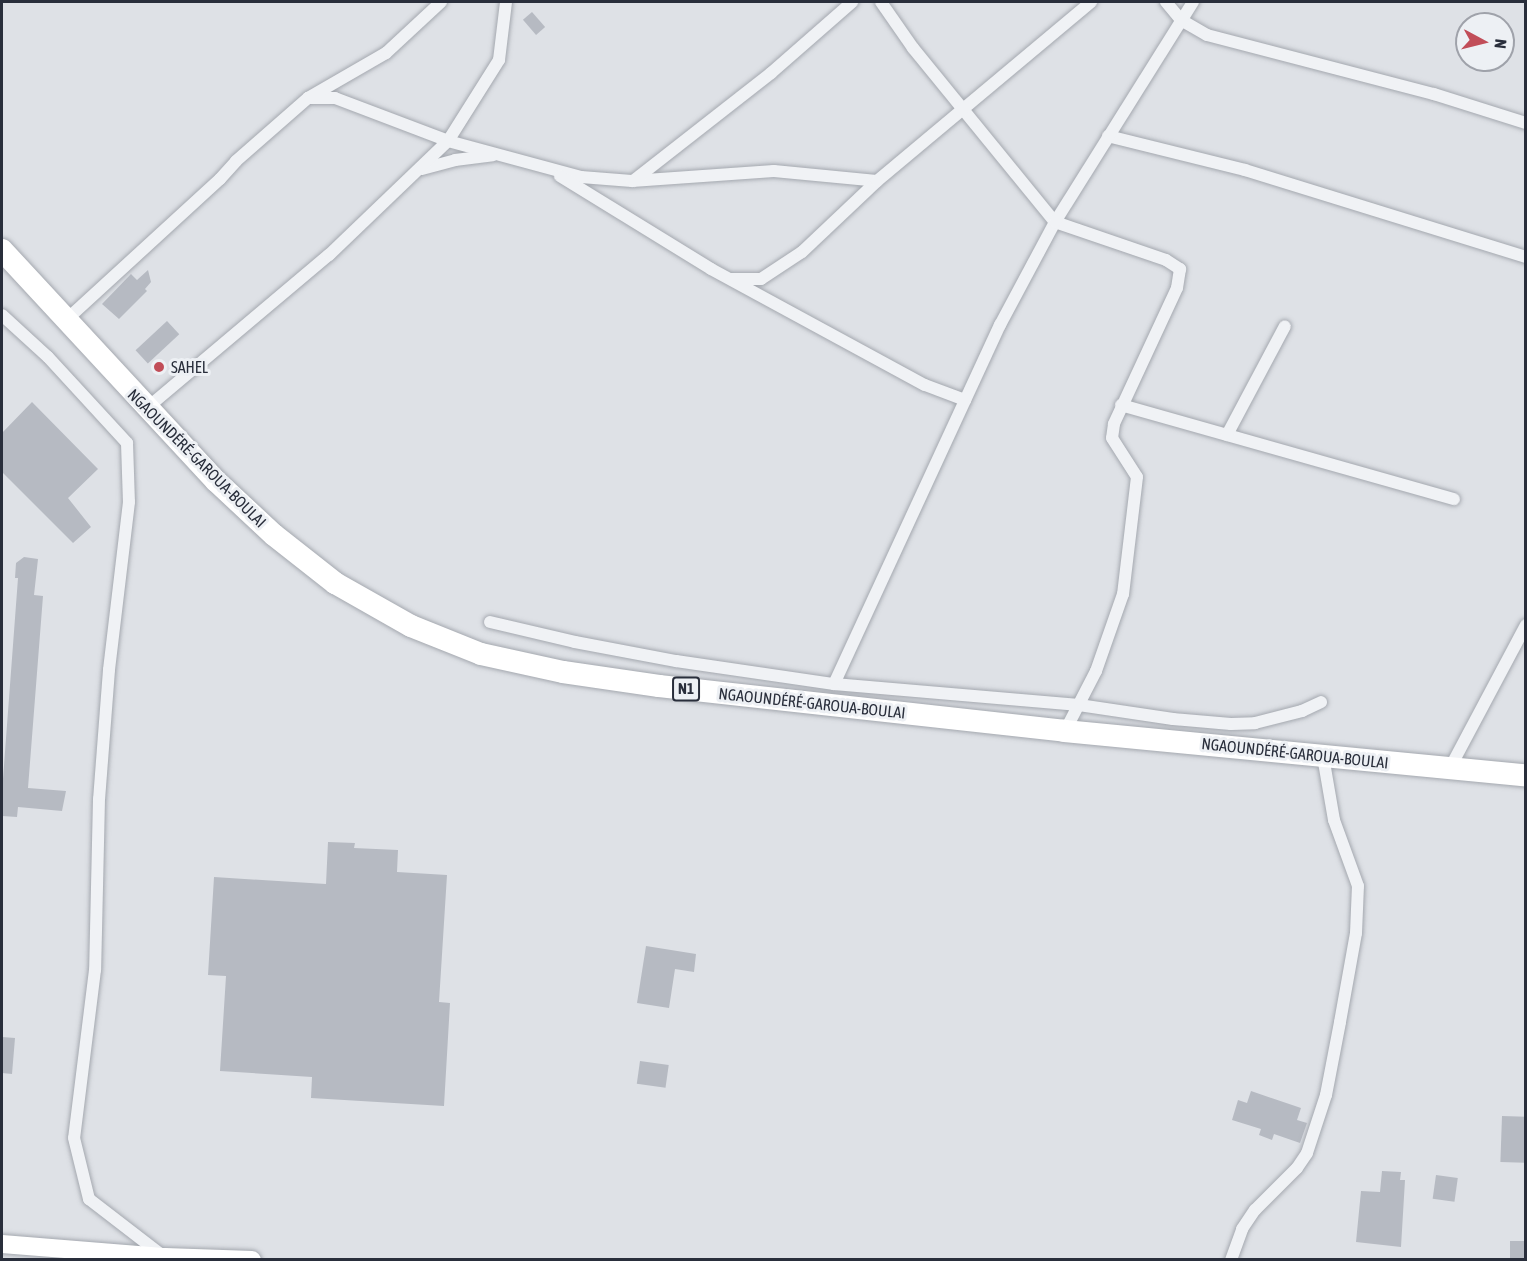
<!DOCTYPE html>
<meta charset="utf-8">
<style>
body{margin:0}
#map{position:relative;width:1527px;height:1261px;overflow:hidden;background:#dee1e6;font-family:"Asap Condensed",sans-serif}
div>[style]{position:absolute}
.building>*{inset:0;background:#b6bac2;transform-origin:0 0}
.roads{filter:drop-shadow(0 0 2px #a4a8af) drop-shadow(0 0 2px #a4a8af)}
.street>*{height:12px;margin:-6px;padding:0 6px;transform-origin:6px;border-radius:6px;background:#f0f2f5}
.secondary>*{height:18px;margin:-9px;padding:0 9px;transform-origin:9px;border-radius:9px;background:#fff}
.highway>*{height:22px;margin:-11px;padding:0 11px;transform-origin:11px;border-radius:11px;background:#fff}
.dots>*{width:16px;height:16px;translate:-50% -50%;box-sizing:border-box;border:3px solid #edf0f4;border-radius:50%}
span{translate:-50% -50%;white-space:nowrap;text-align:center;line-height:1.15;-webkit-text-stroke:6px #edf0f4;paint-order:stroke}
.shield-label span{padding:2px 4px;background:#edf0f4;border:2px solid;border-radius:4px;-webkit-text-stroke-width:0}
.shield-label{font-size:15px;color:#292e3b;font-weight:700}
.poi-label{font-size:16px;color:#292e3b}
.left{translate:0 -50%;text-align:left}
.street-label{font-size:16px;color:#292e3b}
.frame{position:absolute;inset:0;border:3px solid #292e3b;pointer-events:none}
.north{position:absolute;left:1455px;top:12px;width:60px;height:60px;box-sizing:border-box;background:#edf0f4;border:2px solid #9fa2aa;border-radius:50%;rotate:97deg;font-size:16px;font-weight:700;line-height:24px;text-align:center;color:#292e3b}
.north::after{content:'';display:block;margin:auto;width:21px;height:27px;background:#c14d58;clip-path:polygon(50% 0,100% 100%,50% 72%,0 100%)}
</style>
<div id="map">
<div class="building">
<i style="left:532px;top:12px;width:20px;height:12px;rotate:49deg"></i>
<i style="clip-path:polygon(148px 270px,151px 282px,145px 289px,147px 291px,119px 319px,102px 304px,131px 274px,137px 280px)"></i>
<i style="left:167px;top:321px;width:18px;height:43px;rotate:47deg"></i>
<i style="clip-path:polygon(32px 402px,98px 469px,68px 498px,91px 527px,73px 543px,2px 472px,2px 433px)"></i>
<i style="clip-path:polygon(24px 557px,38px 559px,34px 595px,43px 596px,28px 788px,66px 791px,62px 811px,18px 807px,17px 817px,2px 816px,2px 792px,18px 578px,15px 578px,16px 563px)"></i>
<i style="clip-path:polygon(328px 842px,355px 843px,354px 848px,398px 850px,397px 872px,447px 875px,439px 1002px,450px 1003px,444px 1106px,311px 1098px,312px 1077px,220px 1071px,226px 976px,208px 975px,214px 877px,326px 884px)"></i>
<i style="clip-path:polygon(646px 946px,696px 954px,694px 972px,675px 969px,669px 1008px,637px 1003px)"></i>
<i style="clip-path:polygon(2px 1037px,15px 1038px,12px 1074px,2px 1073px)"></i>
<i style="left:640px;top:1061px;width:29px;height:23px;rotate:8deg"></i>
<i style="clip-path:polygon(1251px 1091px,1301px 1108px,1297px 1120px,1307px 1123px,1300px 1143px,1274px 1134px,1272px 1140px,1259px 1135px,1261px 1129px,1232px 1120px,1238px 1100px,1247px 1103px)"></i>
<i style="left:1502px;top:1116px;width:24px;height:46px;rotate:2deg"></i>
<i style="clip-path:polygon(1382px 1171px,1401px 1172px,1400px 1180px,1405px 1180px,1401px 1247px,1356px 1242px,1361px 1191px,1380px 1192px)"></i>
<i style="left:1436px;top:1175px;width:22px;height:24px;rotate:8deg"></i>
<i style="left:1510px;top:1241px;width:16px;height:19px"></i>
</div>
<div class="roads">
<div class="street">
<i style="left:881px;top:2px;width:56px;rotate:55.2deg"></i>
<i style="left:913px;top:48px;width:225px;rotate:50.8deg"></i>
<i style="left:1055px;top:222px;width:117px;rotate:18.9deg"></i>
<i style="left:1166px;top:260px;width:17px;rotate:33deg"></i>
<i style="left:1180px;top:269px;width:19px;rotate:99deg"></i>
<i style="left:1177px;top:288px;width:150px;rotate:114.9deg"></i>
<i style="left:1114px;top:424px;width:14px;rotate:98deg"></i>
<i style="left:1112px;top:438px;width:46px;rotate:57.3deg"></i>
<i style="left:1137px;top:477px;width:118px;rotate:96.8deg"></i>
<i style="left:1123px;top:594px;width:82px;rotate:109.3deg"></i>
<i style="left:1096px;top:671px;width:68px;rotate:117.3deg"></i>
<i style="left:1166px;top:2px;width:23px;rotate:50deg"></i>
<i style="left:1181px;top:20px;width:30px;rotate:30deg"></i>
<i style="left:1207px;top:35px;width:235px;rotate:14.6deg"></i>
<i style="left:1434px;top:94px;width:96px;rotate:17.5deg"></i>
<i style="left:308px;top:98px;width:27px"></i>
<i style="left:335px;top:98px;width:121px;rotate:20.8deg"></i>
<i style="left:448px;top:141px;width:138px;rotate:15.1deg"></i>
<i style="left:581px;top:177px;width:51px;rotate:4.5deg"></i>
<i style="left:632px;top:181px;width:142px;rotate:-4deg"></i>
<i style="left:774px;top:171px;width:103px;rotate:5.5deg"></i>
<i style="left:1108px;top:136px;width:141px;rotate:13.9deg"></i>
<i style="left:1245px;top:170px;width:294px;rotate:17.2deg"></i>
<i style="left:422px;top:169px;width:34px;rotate:-15deg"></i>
<i style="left:455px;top:160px;width:38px;rotate:-7deg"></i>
<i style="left:560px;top:176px;width:177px;rotate:31.6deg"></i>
<i style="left:711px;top:269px;width:243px;rotate:28.5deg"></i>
<i style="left:925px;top:385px;width:43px;rotate:20.6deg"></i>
<i style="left:633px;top:181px;width:175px;rotate:-38deg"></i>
<i style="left:771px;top:73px;width:108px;rotate:-41.2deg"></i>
<i style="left:731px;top:279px;width:30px"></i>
<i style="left:761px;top:279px;width:49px;rotate:-33.4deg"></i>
<i style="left:802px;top:252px;width:103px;rotate:-43.4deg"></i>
<i style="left:877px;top:181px;width:279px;rotate:-39.9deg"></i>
<i style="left:2px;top:315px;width:62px;rotate:42.4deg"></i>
<i style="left:48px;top:357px;width:117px;rotate:47.4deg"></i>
<i style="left:127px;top:443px;width:59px;rotate:88.1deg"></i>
<i style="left:129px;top:502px;width:169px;rotate:96.8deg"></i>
<i style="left:109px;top:670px;width:129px;rotate:94.4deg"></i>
<i style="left:99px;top:799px;width:171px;rotate:91.3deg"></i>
<i style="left:95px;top:970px;width:169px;rotate:97.1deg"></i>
<i style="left:74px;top:1138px;width:63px;rotate:76.2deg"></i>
<i style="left:89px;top:1199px;width:93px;rotate:37.6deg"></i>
<i style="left:65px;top:321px;width:210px;rotate:-42.5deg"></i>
<i style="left:220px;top:179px;width:24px;rotate:-48deg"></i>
<i style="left:236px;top:161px;width:96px;rotate:-41.2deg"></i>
<i style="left:308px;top:98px;width:90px;rotate:-30deg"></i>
<i style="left:386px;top:53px;width:75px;rotate:-42.8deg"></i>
<i style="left:1121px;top:405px;width:346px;rotate:15.8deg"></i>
<i style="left:147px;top:408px;width:238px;rotate:-40.1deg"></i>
<i style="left:329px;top:255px;width:165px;rotate:-43.8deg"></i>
<i style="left:448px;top:141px;width:96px;rotate:-57.8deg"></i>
<i style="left:499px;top:60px;width:58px;rotate:-83.1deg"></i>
<i style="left:1227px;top:435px;width:123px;rotate:-62deg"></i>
<i style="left:490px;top:622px;width:87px;rotate:13.2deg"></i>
<i style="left:575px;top:642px;width:103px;rotate:10.7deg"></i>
<i style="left:676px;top:661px;width:160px;rotate:8.3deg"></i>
<i style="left:834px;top:684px;width:246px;rotate:4.9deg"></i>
<i style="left:1079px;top:705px;width:95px;rotate:8.5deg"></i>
<i style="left:1173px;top:719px;width:58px;rotate:4.9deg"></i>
<i style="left:1231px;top:724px;width:24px;rotate:-2deg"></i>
<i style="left:1255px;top:723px;width:49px;rotate:-14.3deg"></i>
<i style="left:1302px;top:711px;width:21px;rotate:-25deg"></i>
<i style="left:834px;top:684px;width:396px;rotate:-65.2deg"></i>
<i style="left:1000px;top:325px;width:117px;rotate:-61.9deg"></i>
<i style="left:1055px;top:222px;width:260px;rotate:-57.9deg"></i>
<i style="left:1450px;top:768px;width:162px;rotate:-62deg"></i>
<i style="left:1231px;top:1260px;width:33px;rotate:-70deg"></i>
<i style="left:1242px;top:1229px;width:23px;rotate:-56deg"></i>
<i style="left:1255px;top:1210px;width:59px;rotate:-45deg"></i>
<i style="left:1297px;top:1168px;width:18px;rotate:-56deg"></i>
<i style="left:1307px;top:1153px;width:61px;rotate:-71.9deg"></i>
<i style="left:1326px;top:1095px;width:74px;rotate:-79.1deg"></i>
<i style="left:1340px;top:1022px;width:90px;rotate:-79.8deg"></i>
<i style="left:1356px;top:933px;width:47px;rotate:-87.6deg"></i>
<i style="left:1358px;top:886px;width:70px;rotate:-110deg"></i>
<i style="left:1334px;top:820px;width:65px;rotate:-99.8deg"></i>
</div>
<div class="secondary">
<i style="left:2px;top:1244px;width:164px;rotate:4.6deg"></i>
<i style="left:165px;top:1257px;width:87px;rotate:2deg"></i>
</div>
<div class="highway">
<i style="left:2px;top:250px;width:315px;rotate:47.2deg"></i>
<i style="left:216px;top:481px;width:79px;rotate:43deg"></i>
<i style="left:274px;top:535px;width:78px;rotate:38.2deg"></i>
<i style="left:335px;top:583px;width:87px;rotate:29.5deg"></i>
<i style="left:411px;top:626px;width:75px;rotate:21.8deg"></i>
<i style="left:481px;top:654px;width:84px;rotate:12.4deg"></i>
<i style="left:563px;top:672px;width:97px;rotate:8.3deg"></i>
<i style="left:659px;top:686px;width:408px;rotate:6.3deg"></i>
<i style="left:1065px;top:731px;width:463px;rotate:5.5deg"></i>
</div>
</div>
<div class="dots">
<i style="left:159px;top:367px;background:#c14d58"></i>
</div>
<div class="shield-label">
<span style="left:686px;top:689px">N1</span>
</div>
<div class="poi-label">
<span class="left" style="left:171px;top:367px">SAHEL</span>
</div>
<div class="street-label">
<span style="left:197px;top:458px;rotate:45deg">NGAOUNDÉRÉ-GAROUA-BOULAI</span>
<span style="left:812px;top:703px;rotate:6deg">NGAOUNDÉRÉ-GAROUA-BOULAI</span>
<span style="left:1295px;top:753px;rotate:6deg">NGAOUNDÉRÉ-GAROUA-BOULAI</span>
</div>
<div class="frame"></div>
<div class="north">N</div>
</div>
